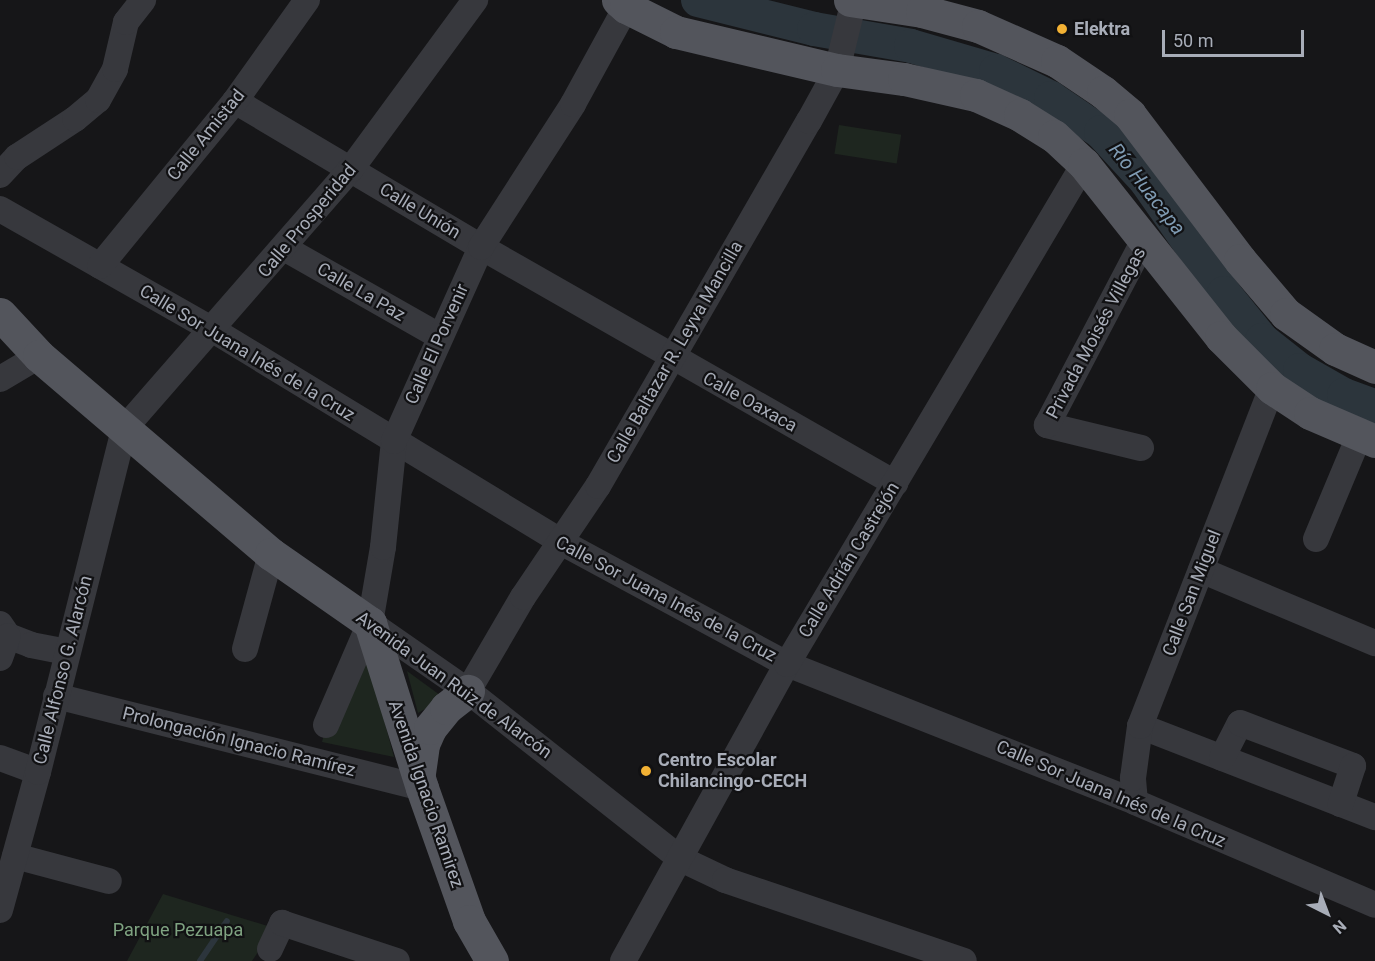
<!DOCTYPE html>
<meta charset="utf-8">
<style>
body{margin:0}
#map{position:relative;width:1375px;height:961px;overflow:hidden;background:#161618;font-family:Roboto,sans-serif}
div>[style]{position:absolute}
.green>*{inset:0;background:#1e261f;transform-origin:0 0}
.stream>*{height:6px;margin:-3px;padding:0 3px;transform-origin:3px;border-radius:3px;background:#2c353c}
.river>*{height:34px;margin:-17px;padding:0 17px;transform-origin:17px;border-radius:17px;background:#2c353c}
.minor>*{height:26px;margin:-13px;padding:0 13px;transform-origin:13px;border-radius:13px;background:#37383d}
.major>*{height:33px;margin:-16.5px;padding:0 16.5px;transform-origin:16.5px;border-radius:16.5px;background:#53555c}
.dots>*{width:16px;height:16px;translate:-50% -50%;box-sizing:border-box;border:3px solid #111113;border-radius:50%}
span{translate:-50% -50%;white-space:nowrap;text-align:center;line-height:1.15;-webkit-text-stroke:4.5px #111113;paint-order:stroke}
.poi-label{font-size:18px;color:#a8adb8;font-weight:700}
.left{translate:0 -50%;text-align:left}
.street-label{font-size:18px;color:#a8adb8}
.park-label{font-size:18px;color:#7fa381}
.water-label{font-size:20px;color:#7f9bb3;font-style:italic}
.north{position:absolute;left:1297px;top:883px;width:60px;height:60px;-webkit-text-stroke:4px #111113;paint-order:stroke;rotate:138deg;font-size:16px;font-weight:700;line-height:24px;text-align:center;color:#a8adb8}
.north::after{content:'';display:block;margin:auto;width:21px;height:27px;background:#a8adb8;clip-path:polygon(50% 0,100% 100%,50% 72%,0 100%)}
.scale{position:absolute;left:1162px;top:30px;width:142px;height:27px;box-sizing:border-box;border:3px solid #a8adb8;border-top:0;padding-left:8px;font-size:18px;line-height:21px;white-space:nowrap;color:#a8adb8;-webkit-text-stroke:4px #111113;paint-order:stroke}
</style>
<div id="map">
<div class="green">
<i style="left:839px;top:125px;width:63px;height:29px;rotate:9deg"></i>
<i style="clip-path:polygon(349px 640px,364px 646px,394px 757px,322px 742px)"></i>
<i style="clip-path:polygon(407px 671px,444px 698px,418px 713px)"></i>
<i style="clip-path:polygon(163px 894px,274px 928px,252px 961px,127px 961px)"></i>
</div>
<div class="stream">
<i style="left:200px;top:961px;width:48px;rotate:-56deg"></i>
</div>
<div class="river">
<i style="left:698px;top:0;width:120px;rotate:14deg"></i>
<i style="left:814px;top:29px;width:98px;rotate:9.9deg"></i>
<i style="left:911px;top:46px;width:89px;rotate:16.4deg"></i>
<i style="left:996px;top:71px;width:61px;rotate:26.1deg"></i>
<i style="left:1051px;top:98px;width:60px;rotate:34.2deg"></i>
<i style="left:1101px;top:132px;width:67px;rotate:47.4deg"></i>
<i style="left:1146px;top:181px;width:136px;rotate:55.1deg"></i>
<i style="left:1224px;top:293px;width:60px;rotate:51deg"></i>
<i style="left:1262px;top:340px;width:48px;rotate:38.3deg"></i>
<i style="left:1300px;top:370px;width:51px;rotate:29.6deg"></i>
<i style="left:1344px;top:395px;width:33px;rotate:20deg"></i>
</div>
<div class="minor">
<i style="left:235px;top:101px;width:286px;rotate:30.7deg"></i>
<i style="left:481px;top:247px;width:477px;rotate:29.7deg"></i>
<i style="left:0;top:175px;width:25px;rotate:-47deg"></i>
<i style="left:17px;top:157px;width:69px;rotate:-33.2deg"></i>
<i style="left:75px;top:119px;width:30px;rotate:-40deg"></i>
<i style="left:98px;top:100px;width:35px;rotate:-61deg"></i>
<i style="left:115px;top:69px;width:48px;rotate:-76.8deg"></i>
<i style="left:126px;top:22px;width:28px;rotate:-52deg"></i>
<i style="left:0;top:209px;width:245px;rotate:29.6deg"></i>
<i style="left:213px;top:330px;width:407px;rotate:31.3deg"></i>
<i style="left:561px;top:542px;width:257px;rotate:28.4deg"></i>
<i style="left:787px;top:664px;width:374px;rotate:21.6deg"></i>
<i style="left:1135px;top:802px;width:261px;rotate:23.2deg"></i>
<i style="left:284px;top:248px;width:178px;rotate:29.6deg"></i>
<i style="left:100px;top:266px;width:213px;rotate:-50.7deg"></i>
<i style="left:235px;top:101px;width:124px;rotate:-54.5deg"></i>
<i style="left:0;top:379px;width:45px;rotate:-30.5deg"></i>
<i style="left:1141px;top:448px;width:97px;rotate:-166.3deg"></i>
<i style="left:1047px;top:425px;width:209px;rotate:-62.3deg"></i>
<i style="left:1316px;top:539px;width:112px;rotate:-67.3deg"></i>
<i style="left:1201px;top:570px;width:189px;rotate:22.8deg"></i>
<i style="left:370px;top:623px;width:119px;rotate:34.8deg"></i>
<i style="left:468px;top:691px;width:271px;rotate:38.3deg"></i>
<i style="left:681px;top:859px;width:49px;rotate:25.5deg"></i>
<i style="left:725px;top:880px;width:252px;rotate:18.7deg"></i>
<i style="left:0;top:624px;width:14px;rotate:56deg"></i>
<i style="left:8px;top:636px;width:25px;rotate:21deg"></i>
<i style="left:31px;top:645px;width:36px;rotate:11deg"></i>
<i style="left:245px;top:649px;width:98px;rotate:-74.7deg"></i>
<i style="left:0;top:658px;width:23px;rotate:-70deg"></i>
<i style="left:468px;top:691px;width:109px;rotate:-59.7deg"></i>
<i style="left:523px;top:597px;width:134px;rotate:-56deg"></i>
<i style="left:598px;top:486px;width:422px;rotate:-60deg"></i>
<i style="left:809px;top:121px;width:58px;rotate:-61.2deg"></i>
<i style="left:837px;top:70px;width:72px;rotate:-76.3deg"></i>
<i style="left:56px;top:696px;width:377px;rotate:14.1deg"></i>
<i style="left:326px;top:725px;width:111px;rotate:-66.7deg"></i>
<i style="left:370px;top:623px;width:77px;rotate:-80.3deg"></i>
<i style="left:383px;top:547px;width:107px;rotate:-84.1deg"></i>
<i style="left:394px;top:441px;width:213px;rotate:-65.8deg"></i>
<i style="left:481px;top:247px;width:170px;rotate:-57.2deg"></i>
<i style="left:573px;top:104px;width:111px;rotate:-61.3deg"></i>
<i style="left:1140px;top:726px;width:252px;rotate:21.2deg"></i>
<i style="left:0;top:758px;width:40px;rotate:20.2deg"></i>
<i style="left:1222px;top:758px;width:39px;rotate:-63deg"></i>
<i style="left:1240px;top:723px;width:121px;rotate:20.8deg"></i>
<i style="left:1353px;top:766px;width:40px;rotate:108deg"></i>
<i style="left:1135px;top:802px;width:24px;rotate:-95deg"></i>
<i style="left:1133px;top:778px;width:52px;rotate:-82.3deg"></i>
<i style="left:1140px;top:726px;width:363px;rotate:-68.7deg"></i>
<i style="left:15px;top:856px;width:97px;rotate:14.9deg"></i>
<i style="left:0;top:910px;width:143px;rotate:-74.6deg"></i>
<i style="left:38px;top:772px;width:354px;rotate:-75.9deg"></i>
<i style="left:124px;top:429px;width:345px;rotate:-48.9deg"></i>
<i style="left:351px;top:169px;width:210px;rotate:-53.7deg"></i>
<i style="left:270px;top:949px;width:29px;rotate:-65deg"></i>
<i style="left:282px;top:923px;width:121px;rotate:18.3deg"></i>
<i style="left:623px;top:961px;width:339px;rotate:-61.1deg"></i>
<i style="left:787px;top:664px;width:582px;rotate:-59.29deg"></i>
</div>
<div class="major">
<i style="left:618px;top:0;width:11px;rotate:41deg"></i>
<i style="left:626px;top:7px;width:56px;rotate:26.6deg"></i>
<i style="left:676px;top:32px;width:165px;rotate:13.3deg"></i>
<i style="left:837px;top:70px;width:68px;rotate:7.7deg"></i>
<i style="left:904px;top:79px;width:74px;rotate:12.5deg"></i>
<i style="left:976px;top:95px;width:48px;rotate:24.4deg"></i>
<i style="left:1020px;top:115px;width:40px;rotate:32deg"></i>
<i style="left:1054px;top:136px;width:41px;rotate:43deg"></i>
<i style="left:1084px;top:164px;width:221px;rotate:51.6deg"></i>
<i style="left:1221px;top:337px;width:72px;rotate:45deg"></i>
<i style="left:1272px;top:388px;width:45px;rotate:33.3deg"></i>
<i style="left:1310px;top:413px;width:71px;rotate:23.3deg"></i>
<i style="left:850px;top:0;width:73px;rotate:8.7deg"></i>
<i style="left:922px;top:11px;width:58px;rotate:15deg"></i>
<i style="left:978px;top:26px;width:86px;rotate:23.9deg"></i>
<i style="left:1057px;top:61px;width:55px;rotate:34deg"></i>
<i style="left:1103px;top:92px;width:35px;rotate:40deg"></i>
<i style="left:1130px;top:115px;width:182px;rotate:52.8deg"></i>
<i style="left:1240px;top:260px;width:71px;rotate:49.6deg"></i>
<i style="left:1286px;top:314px;width:60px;rotate:35.5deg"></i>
<i style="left:1335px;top:349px;width:44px;rotate:24.2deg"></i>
<i style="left:0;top:314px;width:57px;rotate:47.1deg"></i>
<i style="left:39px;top:356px;width:305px;rotate:40.5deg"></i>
<i style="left:271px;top:554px;width:121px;rotate:34.9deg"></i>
<i style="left:370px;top:623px;width:173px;rotate:72.5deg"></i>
<i style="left:422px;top:788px;width:141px;rotate:70.5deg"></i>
<i style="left:469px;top:921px;width:46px;rotate:60.1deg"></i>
<i style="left:419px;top:773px;width:29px;rotate:-82deg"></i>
<i style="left:423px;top:744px;width:17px;rotate:-66deg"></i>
<i style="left:430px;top:728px;width:26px;rotate:-51deg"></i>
<i style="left:446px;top:708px;width:28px;rotate:-38deg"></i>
</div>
<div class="dots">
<i style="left:1062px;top:29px;background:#f2b134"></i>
<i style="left:646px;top:771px;background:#f2b134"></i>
</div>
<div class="poi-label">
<span class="left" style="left:1074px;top:29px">Elektra</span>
<span class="left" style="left:658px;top:771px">Centro Escolar<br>Chilancingo-CECH</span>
</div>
<div class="street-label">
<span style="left:206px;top:135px;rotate:-51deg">Calle Amistad</span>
<span style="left:420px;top:211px;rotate:31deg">Calle Unión</span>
<span style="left:307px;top:221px;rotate:-50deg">Calle Prosperidad</span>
<span style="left:361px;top:292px;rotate:30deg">Calle La Paz</span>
<span style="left:1096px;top:333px;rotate:-62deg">Privada Moisés Villegas</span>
<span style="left:437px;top:344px;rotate:-66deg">Calle El Porvenir</span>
<span style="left:675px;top:352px;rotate:-60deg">Calle Baltazar R. Leyva Mancilla</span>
<span style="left:247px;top:353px;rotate:31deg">Calle Sor Juana Inés de la Cruz</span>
<span style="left:750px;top:402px;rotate:29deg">Calle Oaxaca</span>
<span style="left:849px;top:560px;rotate:-59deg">Calle Adrián Castrejón</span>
<span style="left:1192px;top:593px;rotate:-69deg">Calle San Miguel</span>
<span style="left:666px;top:599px;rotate:28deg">Calle Sor Juana Inés de la Cruz</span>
<span style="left:63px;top:670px;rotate:-76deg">Calle Alfonso G. Alarcón</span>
<span style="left:454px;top:685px;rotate:36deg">Avenida Juan Ruiz de Alarcón</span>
<span style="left:239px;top:742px;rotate:14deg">Prolongación Ignacio Ramírez</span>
<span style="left:426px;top:794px;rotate:71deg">Avenida Ignacio Ramirez</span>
<span style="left:1111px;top:794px;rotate:23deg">Calle Sor Juana Inés de la Cruz</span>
</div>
<div class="park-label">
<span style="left:178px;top:930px">Parque Pezuapa</span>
</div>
<div class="water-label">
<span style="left:1147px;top:189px;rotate:52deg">Río Huacapa</span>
</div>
<div class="north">N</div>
<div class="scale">50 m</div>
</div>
